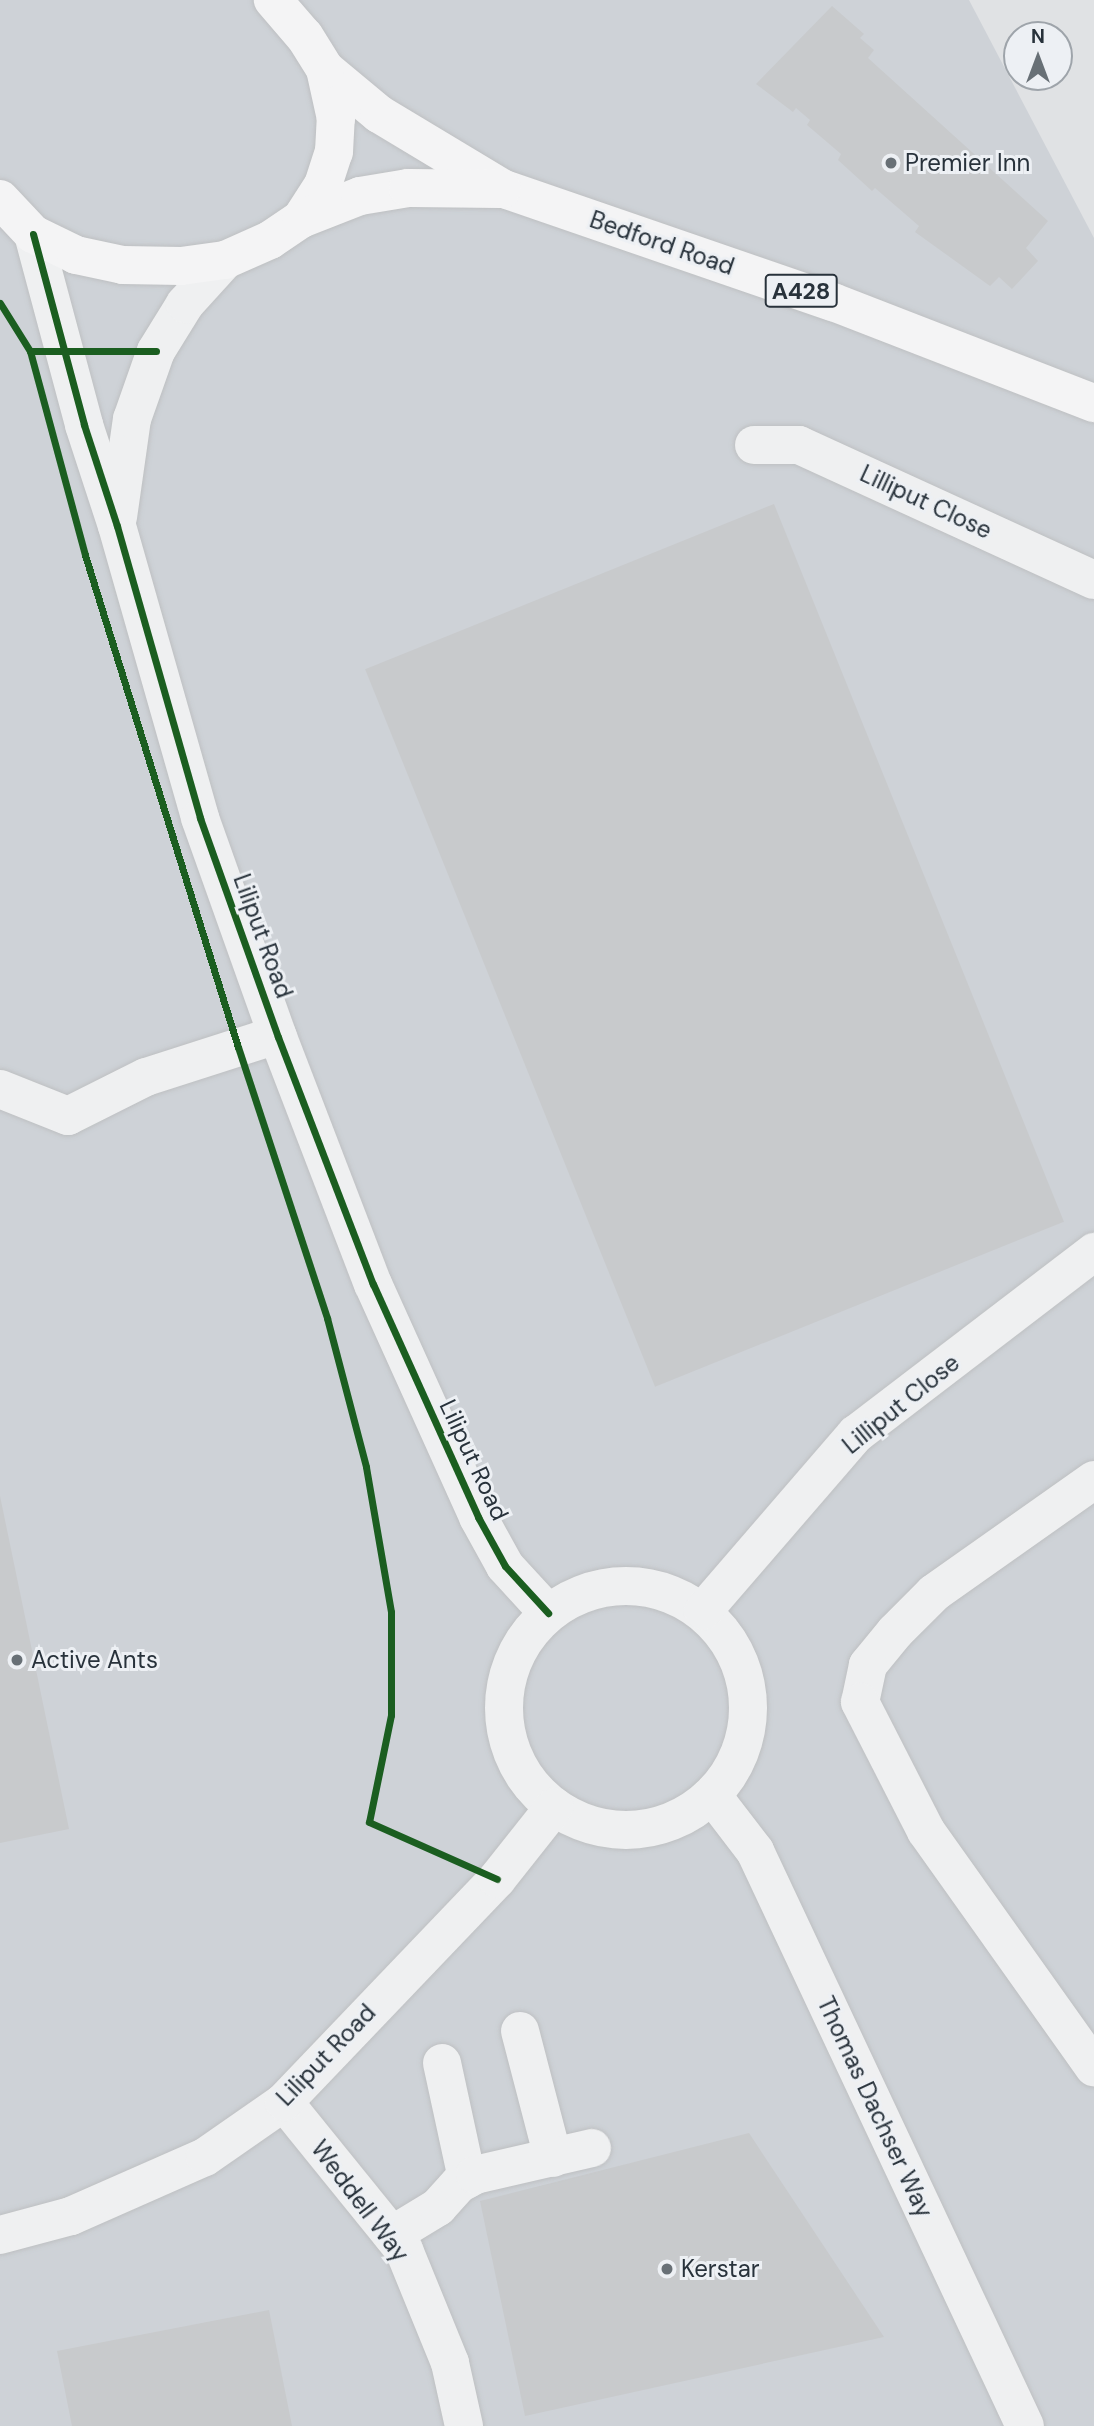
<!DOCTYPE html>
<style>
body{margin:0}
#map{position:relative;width:1094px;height:2426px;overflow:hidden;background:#e0e2e4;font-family:"DM Sans",sans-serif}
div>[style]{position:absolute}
.built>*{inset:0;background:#ced2d7}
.building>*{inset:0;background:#c8cacc;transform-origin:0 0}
.roads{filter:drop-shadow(0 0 2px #bec0c2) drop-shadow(0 0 2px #bec0c2)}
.minor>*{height:38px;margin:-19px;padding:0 19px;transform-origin:19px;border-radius:19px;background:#eff0f1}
.minor>.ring{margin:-19px;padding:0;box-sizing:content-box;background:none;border:38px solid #eff0f1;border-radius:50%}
.highway>*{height:38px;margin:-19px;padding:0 19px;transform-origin:19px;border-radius:19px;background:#f4f4f5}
.cycleway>*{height:7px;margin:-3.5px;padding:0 3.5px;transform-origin:3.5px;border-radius:3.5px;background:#1b5e20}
.dots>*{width:19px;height:19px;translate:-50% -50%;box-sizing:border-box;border:4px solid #edf0f4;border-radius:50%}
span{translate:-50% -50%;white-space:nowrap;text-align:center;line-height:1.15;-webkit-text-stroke:6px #edf0f4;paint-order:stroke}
.shield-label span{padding:2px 5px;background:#edf0f4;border:2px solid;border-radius:5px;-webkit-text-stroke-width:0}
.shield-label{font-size:23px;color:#28323b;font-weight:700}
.poi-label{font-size:24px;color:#28323b}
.left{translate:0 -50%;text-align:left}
.street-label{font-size:24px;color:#28323b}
.north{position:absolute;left:1003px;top:21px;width:70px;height:70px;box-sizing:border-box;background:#edf0f4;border:2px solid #9ea4aa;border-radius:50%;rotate:0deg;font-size:19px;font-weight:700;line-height:28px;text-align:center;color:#28323b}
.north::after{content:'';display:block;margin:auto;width:24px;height:32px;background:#687076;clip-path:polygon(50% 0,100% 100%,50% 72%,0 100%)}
</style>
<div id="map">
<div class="built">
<i style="clip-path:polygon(0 0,969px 0,1094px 238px,1094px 2426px,0 2426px)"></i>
</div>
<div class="building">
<i style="clip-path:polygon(832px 6px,864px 34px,860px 38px,874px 50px,868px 58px,1048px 221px,1026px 248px,1038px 261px,1012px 289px,999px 277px,990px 286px,915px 232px,919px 226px,875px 188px,872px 191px,838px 160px,841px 154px,807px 125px,810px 120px,796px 108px,793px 112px,756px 84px)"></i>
<i style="left:774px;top:504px;width:774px;height:441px;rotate:68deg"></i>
<i style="clip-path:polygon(0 1496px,69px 1829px,0 1843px)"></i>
<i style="clip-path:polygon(749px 2133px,884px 2337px,525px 2416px,480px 2201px)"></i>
<i style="clip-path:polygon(269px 2310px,292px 2426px,72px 2426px,57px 2351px)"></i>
</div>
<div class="roads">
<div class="minor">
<i style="left:33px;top:234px;width:198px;rotate:75deg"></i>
<i style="left:84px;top:425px;width:106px;rotate:71.9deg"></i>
<i style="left:117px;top:526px;width:304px;rotate:74.1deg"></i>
<i style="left:200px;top:818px;width:232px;rotate:70.4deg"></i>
<i style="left:278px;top:1037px;width:265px;rotate:69deg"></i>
<i style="left:373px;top:1284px;width:256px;rotate:65.7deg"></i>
<i style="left:478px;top:1517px;width:56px;rotate:61.1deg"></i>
<i style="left:505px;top:1566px;width:64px;rotate:47.5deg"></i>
<i style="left:754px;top:445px;width:45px"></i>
<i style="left:799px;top:445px;width:324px;rotate:24.6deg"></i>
<i style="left:118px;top:517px;width:99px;rotate:-81.9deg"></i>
<i style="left:132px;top:419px;width:72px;rotate:-70.6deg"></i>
<i style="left:156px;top:351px;width:55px;rotate:-58.3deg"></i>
<i style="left:185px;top:304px;width:59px;rotate:-47.7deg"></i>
<i style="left:0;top:1089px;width:73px;rotate:21.7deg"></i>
<i style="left:68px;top:1116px;width:87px;rotate:-26.6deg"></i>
<i style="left:146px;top:1077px;width:121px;rotate:-17.8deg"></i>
<i style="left:1094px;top:1480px;width:196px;rotate:144.8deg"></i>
<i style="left:934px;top:1593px;width:55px;rotate:135deg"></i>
<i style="left:895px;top:1632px;width:43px;rotate:129.3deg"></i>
<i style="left:868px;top:1665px;width:38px;rotate:102deg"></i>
<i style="left:860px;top:1702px;width:145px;rotate:62.9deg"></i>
<i style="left:926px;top:1831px;width:290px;rotate:54.6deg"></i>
<i class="ring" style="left:504px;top:1586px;width:206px;height:206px"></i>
<i style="left:703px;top:1611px;width:234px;rotate:-49.2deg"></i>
<i style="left:856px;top:1434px;width:300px;rotate:-37.4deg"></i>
<i style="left:712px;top:1795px;width:71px;rotate:52.5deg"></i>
<i style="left:755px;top:1851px;width:635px;rotate:64.85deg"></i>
<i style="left:520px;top:2031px;width:131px;rotate:75.4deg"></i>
<i style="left:442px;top:2063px;width:119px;rotate:77.8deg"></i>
<i style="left:284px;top:2102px;width:191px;rotate:51deg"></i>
<i style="left:404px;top:2250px;width:122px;rotate:67.8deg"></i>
<i style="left:450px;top:2363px;width:65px;rotate:77.5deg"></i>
<i style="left:0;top:2235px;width:73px;rotate:-15deg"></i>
<i style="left:71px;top:2216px;width:146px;rotate:-23.8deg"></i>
<i style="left:205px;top:2157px;width:96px;rotate:-34.8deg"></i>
<i style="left:284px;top:2102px;width:308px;rotate:-46.3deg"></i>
<i style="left:497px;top:1879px;width:92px;rotate:-51.6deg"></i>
<i style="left:392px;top:2235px;width:54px;rotate:-31.3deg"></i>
<i style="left:438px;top:2207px;width:31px;rotate:-48deg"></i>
<i style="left:459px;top:2184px;width:18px;rotate:-29deg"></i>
<i style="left:475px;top:2175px;width:120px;rotate:-13deg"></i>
</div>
<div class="highway">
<i style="left:325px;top:69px;width:70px;rotate:39.8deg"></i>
<i style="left:379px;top:114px;width:146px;rotate:31deg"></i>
<i style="left:504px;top:189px;width:348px;rotate:19deg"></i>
<i style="left:833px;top:302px;width:280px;rotate:21.2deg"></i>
<i style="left:0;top:199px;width:48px;rotate:46.7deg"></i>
<i style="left:33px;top:234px;width:48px;rotate:26deg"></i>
<i style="left:76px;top:255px;width:48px;rotate:12deg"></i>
<i style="left:123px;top:265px;width:58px;rotate:1deg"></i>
<i style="left:181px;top:266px;width:44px;rotate:-7.8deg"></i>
<i style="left:225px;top:260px;width:49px;rotate:-24deg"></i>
<i style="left:270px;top:240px;width:37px;rotate:-34deg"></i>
<i style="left:301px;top:219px;width:40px;rotate:-57.1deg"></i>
<i style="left:323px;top:185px;width:35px;rotate:-72deg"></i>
<i style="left:334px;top:152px;width:33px;rotate:-87deg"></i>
<i style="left:336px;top:119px;width:51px;rotate:-102.4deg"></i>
<i style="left:325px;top:69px;width:39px;rotate:-122deg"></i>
<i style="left:304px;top:36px;width:48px;rotate:-130.7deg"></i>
<i style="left:301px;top:219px;width:63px;rotate:-21.3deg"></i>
<i style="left:360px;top:196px;width:49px;rotate:-9.5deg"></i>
<i style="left:408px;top:188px;width:94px;rotate:0.6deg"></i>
</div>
</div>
<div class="cycleway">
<i style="left:33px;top:234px;width:198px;rotate:75deg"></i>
<i style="left:84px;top:425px;width:106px;rotate:71.9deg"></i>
<i style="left:117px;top:526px;width:304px;rotate:74.1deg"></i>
<i style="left:200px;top:818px;width:232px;rotate:70.4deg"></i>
<i style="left:278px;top:1037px;width:265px;rotate:69deg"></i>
<i style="left:373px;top:1284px;width:256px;rotate:65.7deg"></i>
<i style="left:478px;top:1517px;width:56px;rotate:61.1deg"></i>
<i style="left:505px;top:1566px;width:64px;rotate:47.5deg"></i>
<i style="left:0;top:303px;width:57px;rotate:58deg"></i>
<i style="left:30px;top:351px;width:126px"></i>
<i style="left:30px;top:351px;width:211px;rotate:74.9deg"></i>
<i style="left:85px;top:555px;width:515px;rotate:72.73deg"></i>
<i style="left:238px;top:1047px;width:285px;rotate:71.8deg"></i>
<i style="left:327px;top:1318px;width:154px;rotate:75.3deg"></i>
<i style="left:366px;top:1467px;width:147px;rotate:80.2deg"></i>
<i style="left:391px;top:1612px;width:103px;rotate:90deg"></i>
<i style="left:391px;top:1715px;width:109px;rotate:101.6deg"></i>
<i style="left:369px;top:1822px;width:140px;rotate:24deg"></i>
</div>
<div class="dots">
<i style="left:891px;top:163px;background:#687076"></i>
<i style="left:17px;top:1660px;background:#687076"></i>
<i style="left:667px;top:2269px;background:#687076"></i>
</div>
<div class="shield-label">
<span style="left:801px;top:291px">A428</span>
</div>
<div class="poi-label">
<span class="left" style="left:905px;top:163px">Premier Inn</span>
<span class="left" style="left:31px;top:1660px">Active Ants</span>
<span class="left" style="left:681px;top:2269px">Kerstar</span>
</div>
<div class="street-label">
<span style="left:662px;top:243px;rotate:19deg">Bedford Road</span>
<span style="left:926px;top:502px;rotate:25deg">Lilliput Close</span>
<span style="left:263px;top:936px;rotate:70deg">Liliput Road</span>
<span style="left:901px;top:1404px;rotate:-39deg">Lilliput Close</span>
<span style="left:474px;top:1460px;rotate:65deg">Liliput Road</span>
<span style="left:326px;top:2055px;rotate:-46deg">Liliput Road</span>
<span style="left:875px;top:2107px;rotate:65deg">Thomas Dachser Way</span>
<span style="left:360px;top:2201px;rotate:53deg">Weddell Way</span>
</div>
<div class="north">N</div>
</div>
